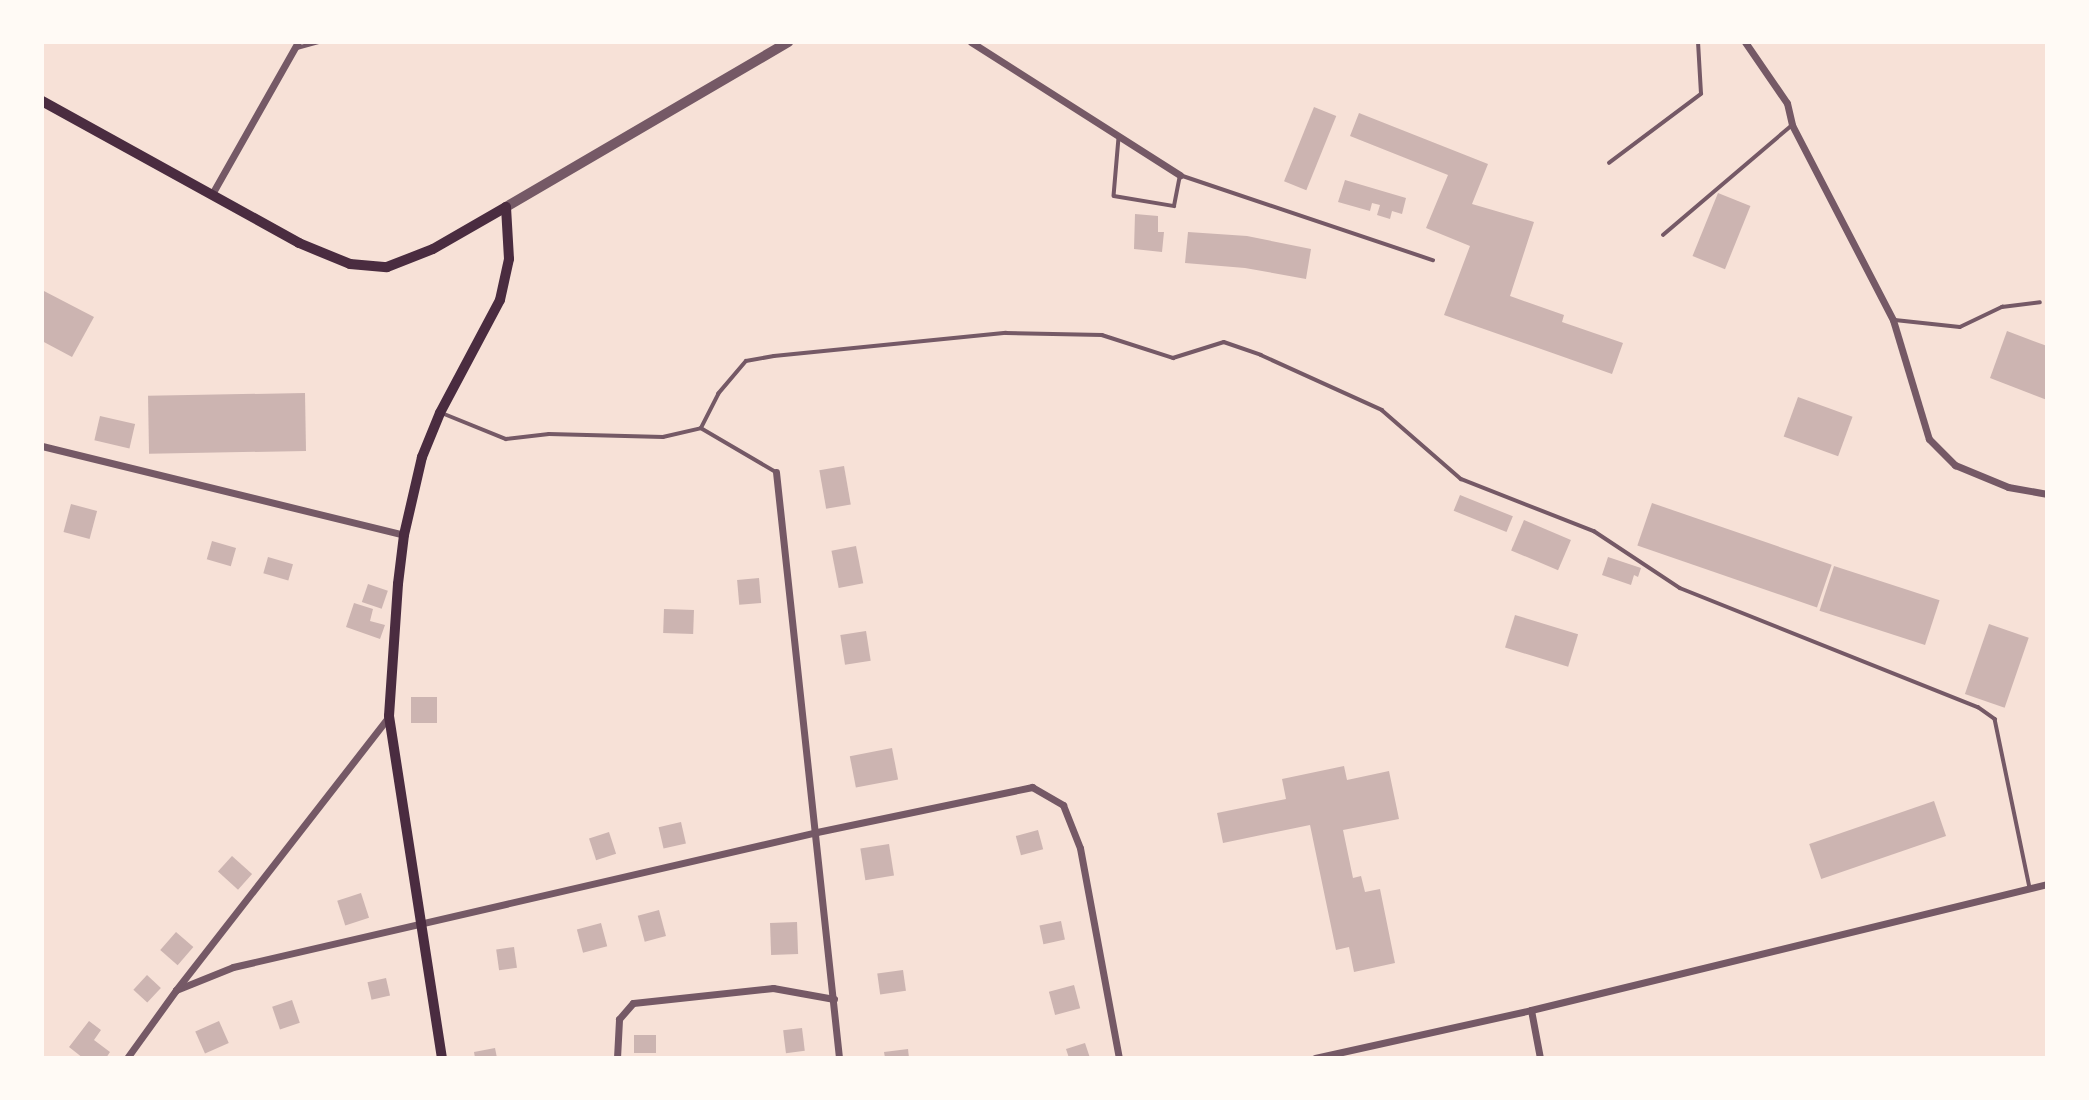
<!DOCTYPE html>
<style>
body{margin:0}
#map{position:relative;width:2089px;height:1100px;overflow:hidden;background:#f7e1d7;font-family:Lato,sans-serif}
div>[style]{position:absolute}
.building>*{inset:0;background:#ccb4b1;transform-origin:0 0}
.service>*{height:3.5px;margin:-1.75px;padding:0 1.75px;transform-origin:1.75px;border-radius:1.75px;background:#755966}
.minor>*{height:7px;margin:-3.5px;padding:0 3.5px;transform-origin:3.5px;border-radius:3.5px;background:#755966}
.tertiary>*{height:10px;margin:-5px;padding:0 5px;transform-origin:5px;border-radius:5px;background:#755966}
.secondary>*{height:10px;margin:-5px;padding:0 5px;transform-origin:5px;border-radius:5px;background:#4a2c40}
span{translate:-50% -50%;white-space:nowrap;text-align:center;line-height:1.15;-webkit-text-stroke:5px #fffaf5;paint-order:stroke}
.frame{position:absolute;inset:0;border:44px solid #fffaf5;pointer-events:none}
</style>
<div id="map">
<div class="building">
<i style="left:1314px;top:107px;width:24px;height:80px;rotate:22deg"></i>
<i style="clip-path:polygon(1359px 113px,1488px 164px,1472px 204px,1534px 222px,1510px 296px,1564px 315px,1562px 322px,1623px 343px,1612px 374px,1444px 315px,1470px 246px,1426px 228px,1448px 175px,1350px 136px)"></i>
<i style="clip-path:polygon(1345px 180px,1406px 198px,1402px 214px,1392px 211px,1390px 219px,1377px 215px,1380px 205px,1372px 203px,1370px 211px,1338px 202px)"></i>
<i style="left:1718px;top:193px;width:35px;height:68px;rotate:22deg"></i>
<i style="clip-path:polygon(1135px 214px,1158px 216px,1158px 232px,1164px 232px,1162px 252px,1134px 249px)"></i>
<i style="clip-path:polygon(1188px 232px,1247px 236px,1311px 249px,1306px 279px,1245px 268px,1185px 263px)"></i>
<i style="clip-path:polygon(42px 290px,94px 317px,72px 357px,42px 341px)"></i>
<i style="clip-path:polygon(2007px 331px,2047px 346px,2047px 400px,1990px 378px)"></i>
<i style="left:305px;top:393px;width:58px;height:157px;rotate:89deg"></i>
<i style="left:1798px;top:397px;width:58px;height:42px;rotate:20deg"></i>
<i style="left:100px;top:416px;width:36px;height:25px;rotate:13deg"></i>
<i style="left:844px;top:466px;width:39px;height:25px;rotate:80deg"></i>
<i style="left:1460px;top:495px;width:57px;height:17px;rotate:22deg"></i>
<i style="left:1652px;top:503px;width:190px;height:45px;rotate:19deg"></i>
<i style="left:71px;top:504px;width:27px;height:29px;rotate:15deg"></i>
<i style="left:1524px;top:520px;width:51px;height:33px;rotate:23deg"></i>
<i style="left:212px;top:541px;width:25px;height:19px;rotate:16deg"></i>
<i style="left:856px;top:546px;width:38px;height:25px;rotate:79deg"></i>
<i style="left:268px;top:557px;width:26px;height:17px;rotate:16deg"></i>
<i style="clip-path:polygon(1608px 557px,1641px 568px,1638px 577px,1634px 575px,1631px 585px,1602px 575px)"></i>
<i style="left:1834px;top:566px;width:111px;height:47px;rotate:18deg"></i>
<i style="left:759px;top:578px;width:25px;height:22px;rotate:85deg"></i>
<i style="left:368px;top:584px;width:21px;height:19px;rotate:19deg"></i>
<i style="clip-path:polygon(354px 603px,373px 609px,370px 621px,385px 625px,380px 639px,346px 627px)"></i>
<i style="left:664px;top:609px;width:30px;height:24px;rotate:2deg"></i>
<i style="left:1515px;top:615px;width:66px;height:34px;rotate:17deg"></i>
<i style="left:1989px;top:624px;width:42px;height:74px;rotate:19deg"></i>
<i style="left:866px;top:631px;width:30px;height:26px;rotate:81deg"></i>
<i style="left:411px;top:697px;width:26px;height:26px"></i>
<i style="left:892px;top:748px;width:32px;height:43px;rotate:79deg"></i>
<i style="clip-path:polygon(1344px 766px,1347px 780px,1389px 771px,1399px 819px,1343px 830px,1353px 878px,1361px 876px,1365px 892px,1380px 889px,1395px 963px,1354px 972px,1349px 947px,1336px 950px,1310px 825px,1223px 843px,1217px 813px,1286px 799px,1282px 779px)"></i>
<i style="left:1934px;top:801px;width:37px;height:132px;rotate:71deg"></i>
<i style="left:681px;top:822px;width:22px;height:23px;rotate:77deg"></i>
<i style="left:1038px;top:830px;width:20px;height:23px;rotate:75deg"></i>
<i style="left:609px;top:832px;width:23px;height:21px;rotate:72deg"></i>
<i style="left:889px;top:844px;width:32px;height:29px;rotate:81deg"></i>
<i style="left:232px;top:856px;width:27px;height:21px;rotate:42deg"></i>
<i style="left:361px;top:893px;width:26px;height:25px;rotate:72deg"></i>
<i style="left:659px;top:910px;width:27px;height:22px;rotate:75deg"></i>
<i style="left:1061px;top:921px;width:19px;height:22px;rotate:78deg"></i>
<i style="left:797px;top:922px;width:32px;height:27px;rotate:88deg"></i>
<i style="left:601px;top:923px;width:24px;height:25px;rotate:75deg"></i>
<i style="left:176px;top:932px;width:23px;height:24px;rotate:41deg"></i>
<i style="left:514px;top:947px;width:21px;height:18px;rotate:82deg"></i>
<i style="left:903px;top:970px;width:21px;height:26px;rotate:82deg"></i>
<i style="left:147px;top:975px;width:19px;height:20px;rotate:43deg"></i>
<i style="left:386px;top:978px;width:18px;height:19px;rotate:77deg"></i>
<i style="left:1074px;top:985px;width:24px;height:26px;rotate:75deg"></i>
<i style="left:292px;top:1000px;width:24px;height:21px;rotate:71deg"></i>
<i style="clip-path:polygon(89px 1021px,101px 1030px,94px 1040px,110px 1052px,106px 1058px,83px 1058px,69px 1047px)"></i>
<i style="left:219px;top:1021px;width:24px;height:26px;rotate:66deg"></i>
<i style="left:802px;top:1028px;width:23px;height:19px;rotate:83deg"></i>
<i style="left:634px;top:1035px;width:22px;height:18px"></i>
<i style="clip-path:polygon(1085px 1043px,1090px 1058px,1069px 1058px,1066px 1049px)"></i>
<i style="clip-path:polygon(495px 1048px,497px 1058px,475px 1058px,474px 1052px)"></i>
<i style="clip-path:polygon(908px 1049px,909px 1058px,885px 1058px,884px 1052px)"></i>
</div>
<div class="service">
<i style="left:297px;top:48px;width:23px;rotate:-15deg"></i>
<i style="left:1119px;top:138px;width:58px;rotate:94.9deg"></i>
<i style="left:1114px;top:196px;width:61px;rotate:9.5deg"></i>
<i style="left:1174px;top:206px;width:32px;rotate:-79deg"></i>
<i style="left:1180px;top:175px;width:267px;rotate:18.6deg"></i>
<i style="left:1609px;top:163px;width:115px;rotate:-36.9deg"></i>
<i style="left:1701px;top:94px;width:52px;rotate:-93.3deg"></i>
<i style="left:1663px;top:235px;width:168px;rotate:-40.4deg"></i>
<i style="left:1895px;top:320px;width:65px;rotate:6.1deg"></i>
<i style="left:1960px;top:327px;width:47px;rotate:-25.5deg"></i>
<i style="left:2002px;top:307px;width:38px;rotate:-7deg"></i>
<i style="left:442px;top:413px;width:69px;rotate:22.1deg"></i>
<i style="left:506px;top:439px;width:43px;rotate:-6.6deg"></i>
<i style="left:549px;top:434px;width:114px;rotate:1.5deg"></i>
<i style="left:663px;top:437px;width:39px;rotate:-13deg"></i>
<i style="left:701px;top:428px;width:87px;rotate:30.4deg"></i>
<i style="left:701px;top:428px;width:38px;rotate:-63deg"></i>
<i style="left:718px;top:394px;width:43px;rotate:-49.7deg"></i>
<i style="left:746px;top:361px;width:28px;rotate:-10deg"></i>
<i style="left:774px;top:356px;width:233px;rotate:-5.7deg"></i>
<i style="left:1006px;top:333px;width:96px;rotate:1.2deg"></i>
<i style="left:1102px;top:335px;width:75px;rotate:17.9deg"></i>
<i style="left:1173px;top:358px;width:53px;rotate:-17.4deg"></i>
<i style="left:1224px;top:342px;width:39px;rotate:19deg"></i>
<i style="left:1261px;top:355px;width:133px;rotate:24.4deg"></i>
<i style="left:1382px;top:410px;width:105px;rotate:41.1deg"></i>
<i style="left:1461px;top:479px;width:143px;rotate:21.4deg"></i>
<i style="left:1594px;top:531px;width:103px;rotate:33.5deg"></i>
<i style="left:1680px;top:588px;width:321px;rotate:21.8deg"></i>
<i style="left:1978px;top:707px;width:21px;rotate:35deg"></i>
<i style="left:1995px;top:719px;width:173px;rotate:78.3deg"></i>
</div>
<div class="minor">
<i style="left:971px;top:42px;width:248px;rotate:32.5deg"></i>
<i style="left:1745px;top:42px;width:74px;rotate:55.5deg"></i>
<i style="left:1787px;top:103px;width:23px;rotate:77deg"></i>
<i style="left:1792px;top:125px;width:220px;rotate:62.6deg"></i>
<i style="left:1893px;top:320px;width:124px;rotate:73.2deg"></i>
<i style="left:1929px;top:439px;width:37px;rotate:45deg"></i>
<i style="left:1955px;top:465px;width:57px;rotate:22.5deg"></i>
<i style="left:2008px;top:487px;width:40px;rotate:10deg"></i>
<i style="left:212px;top:194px;width:175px;rotate:-60.5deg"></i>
<i style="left:42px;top:446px;width:373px;rotate:13.8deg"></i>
<i style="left:776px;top:472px;width:589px;rotate:83.86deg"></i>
<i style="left:176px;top:990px;width:61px;rotate:-22deg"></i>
<i style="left:233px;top:967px;width:599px;rotate:-13.02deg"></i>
<i style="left:817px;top:832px;width:220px;rotate:-11.8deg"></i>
<i style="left:1032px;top:787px;width:36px;rotate:30deg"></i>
<i style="left:1063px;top:805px;width:46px;rotate:68.4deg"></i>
<i style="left:1080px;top:848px;width:214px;rotate:79.5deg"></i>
<i style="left:1531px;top:1010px;width:49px;rotate:79.4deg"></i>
<i style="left:127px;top:1058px;width:84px;rotate:-54.2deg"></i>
<i style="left:176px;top:990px;width:347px;rotate:-52.1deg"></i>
<i style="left:617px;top:1058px;width:39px;rotate:-87deg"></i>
<i style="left:619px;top:1019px;width:21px;rotate:-49deg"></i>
<i style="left:633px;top:1003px;width:141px;rotate:-6.1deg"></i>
<i style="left:773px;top:988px;width:62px;rotate:10.2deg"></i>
<i style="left:1315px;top:1058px;width:221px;rotate:-12.5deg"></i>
<i style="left:1531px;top:1010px;width:531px;rotate:-13.72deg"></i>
</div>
<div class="tertiary">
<i style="left:506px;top:207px;width:327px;rotate:-30.3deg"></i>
</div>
<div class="secondary">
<i style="left:42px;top:101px;width:294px;rotate:28.9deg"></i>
<i style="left:299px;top:243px;width:55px;rotate:22.4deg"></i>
<i style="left:350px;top:264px;width:37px;rotate:5deg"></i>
<i style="left:387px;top:267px;width:49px;rotate:-21.4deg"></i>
<i style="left:433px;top:249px;width:84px;rotate:-29.9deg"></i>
<i style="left:506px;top:207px;width:52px;rotate:86.7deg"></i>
<i style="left:509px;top:259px;width:42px;rotate:102.4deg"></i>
<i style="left:500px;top:300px;width:128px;rotate:118deg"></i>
<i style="left:440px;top:413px;width:48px;rotate:112.2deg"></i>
<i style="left:422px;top:457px;width:80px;rotate:103deg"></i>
<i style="left:404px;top:535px;width:49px;rotate:97deg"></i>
<i style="left:398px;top:584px;width:132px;rotate:93.9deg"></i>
<i style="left:389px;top:716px;width:346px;rotate:81.2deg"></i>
</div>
<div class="frame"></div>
</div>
